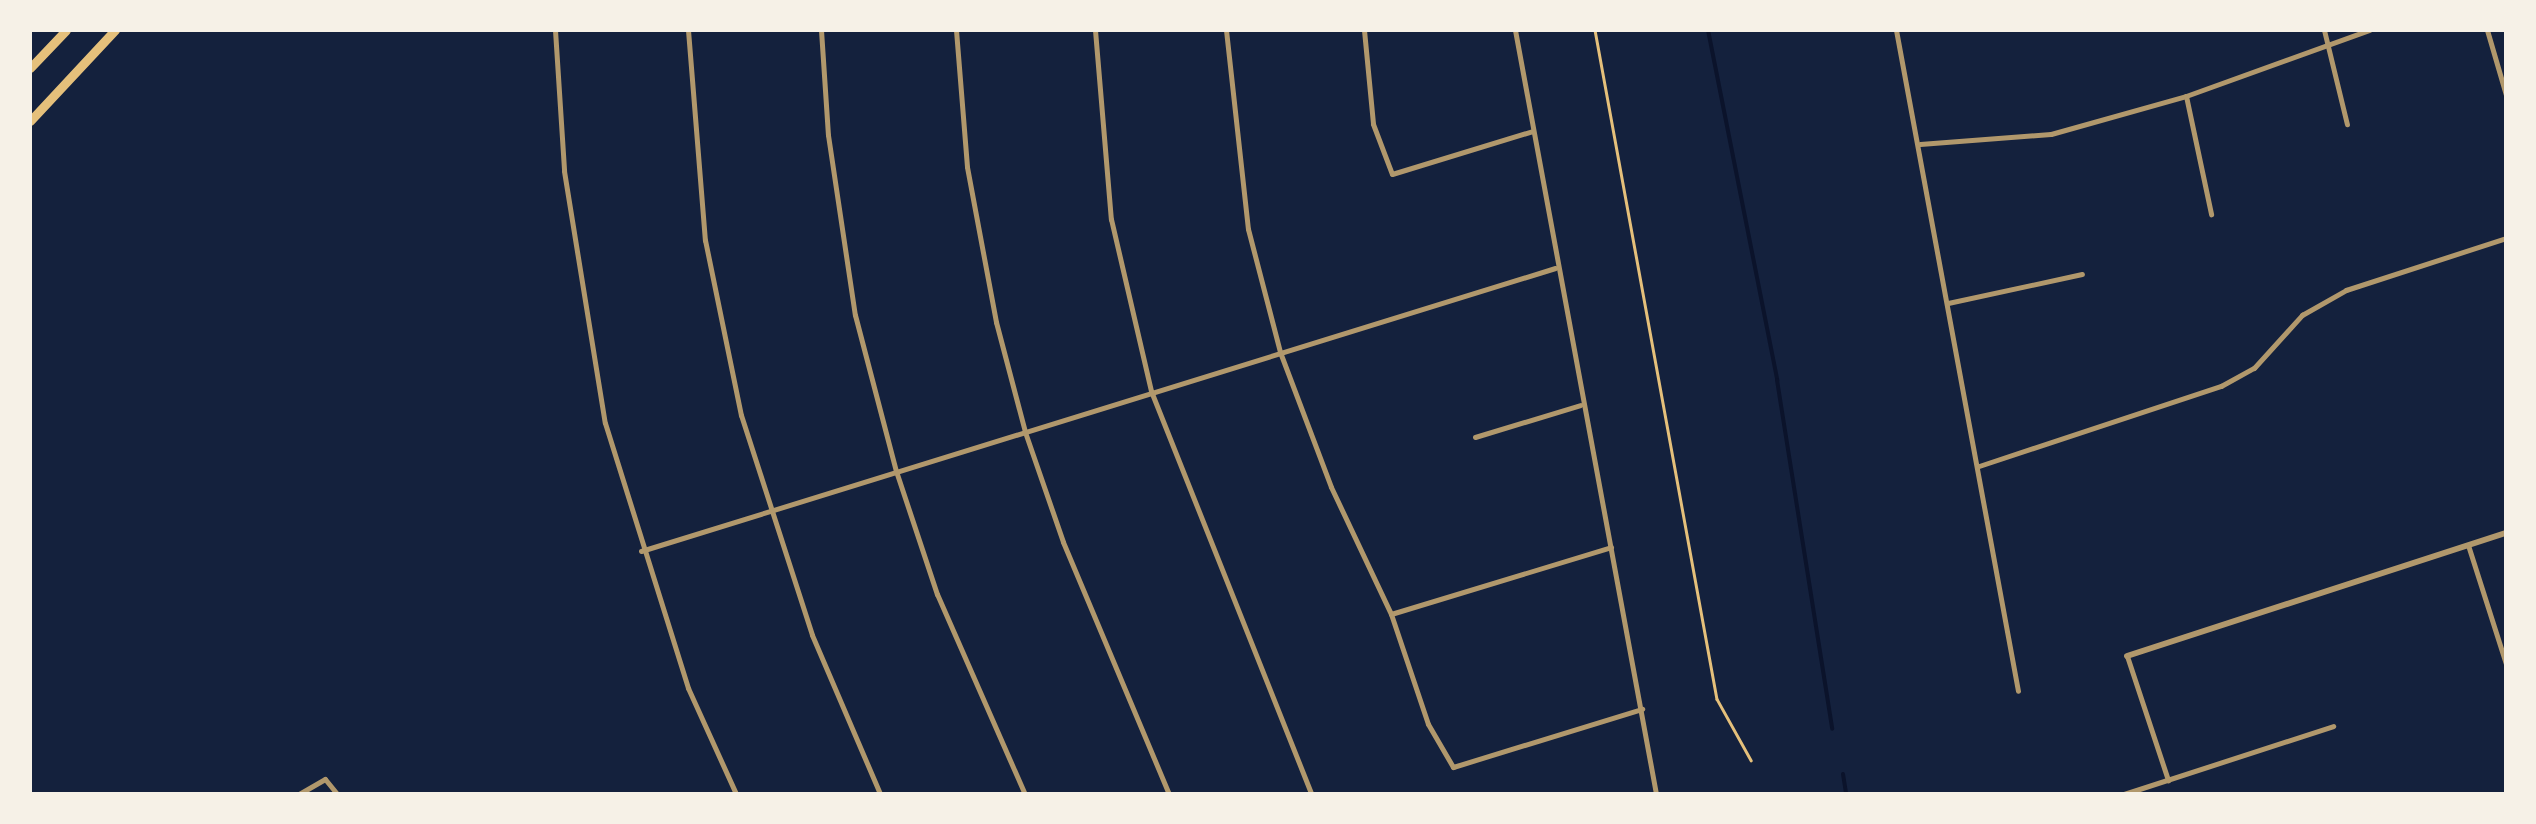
<!DOCTYPE html>
<style>
body{margin:0}
#map{position:relative;width:2536px;height:824px;overflow:hidden;background:#14213d;font-family:"Archivo Narrow",sans-serif}
div>[style]{position:absolute}
.stream>*{height:4px;margin:-2px;padding:0 2px;transform-origin:2px;border-radius:2px;background:#0b132b}
.path>*{height:2.5px;margin:-1.25px;padding:0 1.25px;transform-origin:1.25px;border-radius:1.25px;background:#e5c07b}
.minor>*{height:5px;margin:-2.5px;padding:0 2.5px;transform-origin:2.5px;border-radius:2.5px;background:#b1986c}
.tertiary>*{height:6px;margin:-3px;padding:0 3px;transform-origin:3px;border-radius:3px;background:#b1986c}
.motorway>*{height:9px;margin:-4.5px;padding:0 4.5px;transform-origin:4.5px;border-radius:4.5px;background:#e5c07b}
span{translate:-50% -50%;white-space:nowrap;text-align:center;line-height:1.15;-webkit-text-stroke:9px #f6f1e7;paint-order:stroke}
.frame{position:absolute;inset:0;border:32px solid #f6f1e7;pointer-events:none}
</style>
<div id="map">
<div class="stream">
<i style="left:1708px;top:30px;width:357px;rotate:78.8deg"></i>
<i style="left:1777px;top:380px;width:353px;rotate:81deg"></i>
<i style="left:1843px;top:774px;width:20px;rotate:81deg"></i>
</div>
<div class="path">
<i style="left:1595px;top:30px;width:680px;rotate:79.67deg"></i>
<i style="left:1717px;top:699px;width:70px;rotate:60.9deg"></i>
<i style="left:1761px;top:794px;width:1px"></i>
</div>
<div class="minor">
<i style="left:555px;top:30px;width:141px;rotate:86.3deg"></i>
<i style="left:564px;top:171px;width:255px;rotate:80.8deg"></i>
<i style="left:605px;top:423px;width:278px;rotate:72.6deg"></i>
<i style="left:688px;top:688px;width:116px;rotate:65.6deg"></i>
<i style="left:688px;top:30px;width:211px;rotate:85.4deg"></i>
<i style="left:705px;top:240px;width:179px;rotate:78.4deg"></i>
<i style="left:741px;top:415px;width:231px;rotate:72.1deg"></i>
<i style="left:812px;top:635px;width:173px;rotate:66.8deg"></i>
<i style="left:821px;top:30px;width:105px;rotate:86.2deg"></i>
<i style="left:828px;top:135px;width:182px;rotate:81.5deg"></i>
<i style="left:855px;top:315px;width:161px;rotate:75.3deg"></i>
<i style="left:896px;top:471px;width:130px;rotate:71.6deg"></i>
<i style="left:937px;top:594px;width:219px;rotate:66.3deg"></i>
<i style="left:956px;top:30px;width:137px;rotate:85.4deg"></i>
<i style="left:967px;top:167px;width:158px;rotate:79.4deg"></i>
<i style="left:996px;top:322px;width:114px;rotate:75.2deg"></i>
<i style="left:1025px;top:432px;width:116px;rotate:70.9deg"></i>
<i style="left:1063px;top:542px;width:273px;rotate:67.2deg"></i>
<i style="left:1095px;top:30px;width:190px;rotate:85.2deg"></i>
<i style="left:1111px;top:219px;width:177px;rotate:76.9deg"></i>
<i style="left:1151px;top:391px;width:434px;rotate:68.3deg"></i>
<i style="left:1226px;top:30px;width:200px;rotate:83.7deg"></i>
<i style="left:1248px;top:229px;width:127px;rotate:75.4deg"></i>
<i style="left:1280px;top:352px;width:144px;rotate:69.3deg"></i>
<i style="left:1331px;top:487px;width:140px;rotate:64.7deg"></i>
<i style="left:1391px;top:614px;width:116px;rotate:71.4deg"></i>
<i style="left:1428px;top:724px;width:50px;rotate:59.8deg"></i>
<i style="left:1453px;top:767px;width:198px;rotate:-17.1deg"></i>
<i style="left:1364px;top:30px;width:94px;rotate:84.5deg"></i>
<i style="left:1373px;top:124px;width:53px;rotate:69.2deg"></i>
<i style="left:1392px;top:174px;width:147px;rotate:-17deg"></i>
<i style="left:1515px;top:30px;width:777px;rotate:79.54deg"></i>
<i style="left:1896px;top:30px;width:672px;rotate:79.54deg"></i>
<i style="left:2324px;top:30px;width:97px;rotate:76.3deg"></i>
<i style="left:2487px;top:30px;width:68px;rotate:73.7deg"></i>
<i style="left:2186px;top:96px;width:121px;rotate:78deg"></i>
<i style="left:1920px;top:144px;width:131px;rotate:-4.4deg"></i>
<i style="left:2051px;top:134px;width:140px;rotate:-15.7deg"></i>
<i style="left:2186px;top:96px;width:195px;rotate:-19.8deg"></i>
<i style="left:1948px;top:303px;width:137px;rotate:-12.2deg"></i>
<i style="left:1475px;top:437px;width:110px;rotate:-16.9deg"></i>
<i style="left:1979px;top:466px;width:255px;rotate:-18.3deg"></i>
<i style="left:2221px;top:386px;width:38px;rotate:-29deg"></i>
<i style="left:2254px;top:368px;width:72px;rotate:-47.8deg"></i>
<i style="left:2302px;top:315px;width:51px;rotate:-29.6deg"></i>
<i style="left:2346px;top:290px;width:168px;rotate:-18deg"></i>
<i style="left:2468px;top:545px;width:125px;rotate:72.3deg"></i>
<i style="left:641px;top:551px;width:957px;rotate:-17.2deg"></i>
<i style="left:1391px;top:614px;width:230px;rotate:-16.9deg"></i>
<i style="left:2127px;top:656px;width:131px;rotate:71.7deg"></i>
<i style="left:299px;top:794px;width:30px;rotate:-30deg"></i>
<i style="left:325px;top:779px;width:19px;rotate:51deg"></i>
<i style="left:548px;top:794px;width:7px"></i>
<i style="left:2124px;top:794px;width:220px;rotate:-18deg"></i>
</div>
<div class="tertiary">
<i style="left:2127px;top:656px;width:398px;rotate:-18deg"></i>
</div>
<div class="motorway">
<i style="left:30px;top:68px;width:52px;rotate:-46.5deg"></i>
<i style="left:30px;top:121px;width:125px;rotate:-47deg"></i>
</div>
<div class="frame"></div>
</div>
